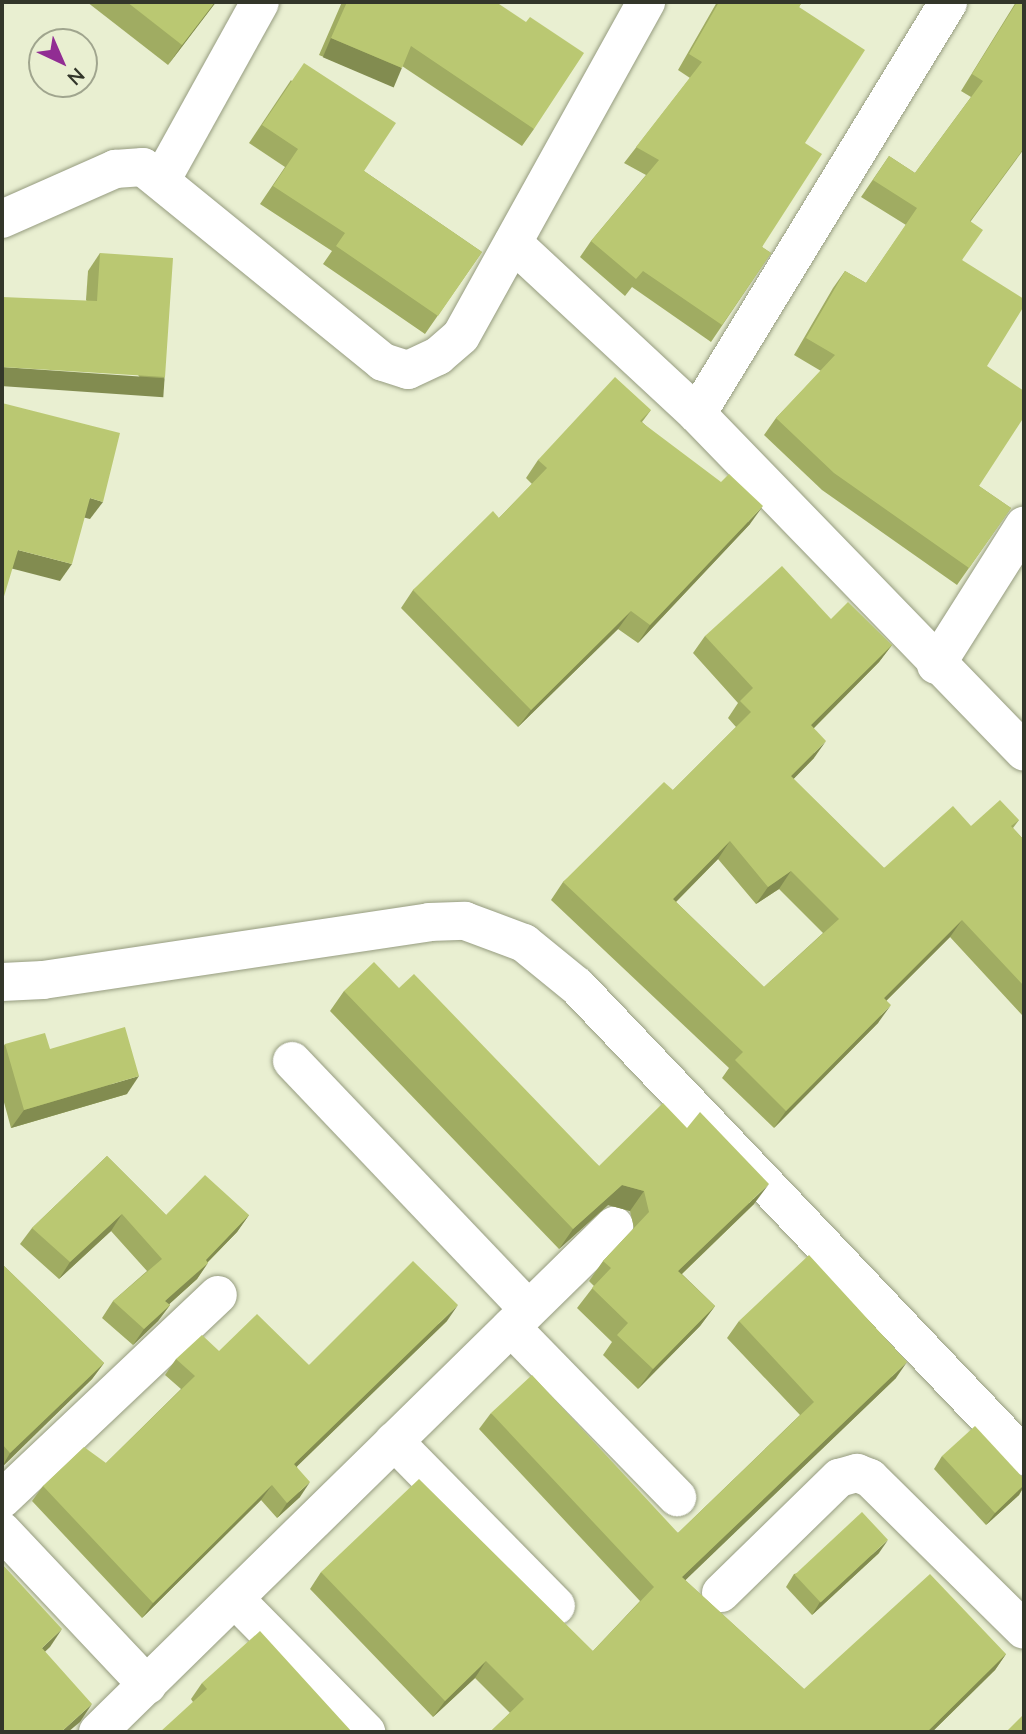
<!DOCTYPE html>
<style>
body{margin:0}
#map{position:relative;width:1026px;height:1734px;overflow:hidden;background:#e9efd1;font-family:Lato,sans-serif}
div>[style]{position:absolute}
.roads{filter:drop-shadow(0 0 2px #969c80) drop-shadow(0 0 2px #969c80)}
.minor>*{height:38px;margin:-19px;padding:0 19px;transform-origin:19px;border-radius:19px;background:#fff}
.wall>*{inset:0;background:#a0ac62}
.shaded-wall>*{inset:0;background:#828c50;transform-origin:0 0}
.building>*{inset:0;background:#bac872;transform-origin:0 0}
span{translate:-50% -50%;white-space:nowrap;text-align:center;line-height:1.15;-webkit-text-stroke:5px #e9efd1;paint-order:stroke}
.frame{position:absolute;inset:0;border:4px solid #33362a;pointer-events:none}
.north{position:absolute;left:28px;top:28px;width:70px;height:70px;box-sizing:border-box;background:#e9efd1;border:2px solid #a0a58e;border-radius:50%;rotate:136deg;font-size:19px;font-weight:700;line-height:28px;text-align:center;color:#33362a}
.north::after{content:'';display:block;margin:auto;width:24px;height:32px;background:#912d93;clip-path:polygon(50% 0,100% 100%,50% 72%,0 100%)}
</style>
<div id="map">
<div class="roads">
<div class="minor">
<i style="left:162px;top:179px;width:202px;rotate:-61deg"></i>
<i style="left:2px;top:219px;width:124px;rotate:-23.9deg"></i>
<i style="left:115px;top:169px;width:28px;rotate:-4deg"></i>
<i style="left:143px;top:167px;width:309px;rotate:39.1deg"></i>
<i style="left:383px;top:362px;width:26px;rotate:18deg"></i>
<i style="left:408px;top:370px;width:33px;rotate:-25deg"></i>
<i style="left:438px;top:356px;width:30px;rotate:-41deg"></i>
<i style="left:461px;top:336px;width:382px;rotate:-61deg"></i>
<i style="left:513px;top:243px;width:251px;rotate:42.9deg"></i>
<i style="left:697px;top:414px;width:470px;rotate:45.9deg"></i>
<i style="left:697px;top:414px;width:482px;rotate:-58.6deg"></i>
<i style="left:936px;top:665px;width:165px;rotate:-57.7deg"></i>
<i style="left:2px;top:982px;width:41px;rotate:-2.8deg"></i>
<i style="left:43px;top:980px;width:390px;rotate:-8.5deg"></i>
<i style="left:429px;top:922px;width:36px;rotate:-2deg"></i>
<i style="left:465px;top:921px;width:63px;rotate:20.4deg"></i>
<i style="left:524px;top:943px;width:68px;rotate:39.1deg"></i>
<i style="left:577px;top:986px;width:649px;rotate:46.44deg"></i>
<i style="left:292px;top:1061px;width:342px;rotate:46.4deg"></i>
<i style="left:511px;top:1327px;width:238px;rotate:45.7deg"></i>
<i style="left:394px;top:1441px;width:231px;rotate:45.5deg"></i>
<i style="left:2px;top:1499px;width:297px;rotate:-43.4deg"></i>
<i style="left:2px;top:1531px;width:212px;rotate:46.7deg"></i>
<i style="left:721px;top:1593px;width:165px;rotate:-44.3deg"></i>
<i style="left:839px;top:1478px;width:19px;rotate:-16deg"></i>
<i style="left:857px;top:1473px;width:14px;rotate:21deg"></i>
<i style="left:870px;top:1478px;width:216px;rotate:44.6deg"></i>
<i style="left:235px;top:1599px;width:187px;rotate:45.4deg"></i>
<i style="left:98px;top:1732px;width:723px;rotate:-44.44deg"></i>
</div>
</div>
<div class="wall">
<i style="clip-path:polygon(87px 2px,216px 2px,168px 65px)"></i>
<i style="clip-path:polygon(342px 2px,496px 2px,534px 129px,522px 146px,402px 66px,390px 85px,319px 55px)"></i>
<i style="clip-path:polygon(717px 2px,802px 2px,799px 7px,805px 143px,762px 247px,771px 253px,711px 342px,632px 287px,625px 296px,580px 257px,591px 241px,646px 175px,624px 163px,690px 78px,678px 70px)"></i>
<i style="clip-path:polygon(1016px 2px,1024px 2px,1023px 125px,1024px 149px,971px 221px,962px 260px,987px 366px,979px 486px,1011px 508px,957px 585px,822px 490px,764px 435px,776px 418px,821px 371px,794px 355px,833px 288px,845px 271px,866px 283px,906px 225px,861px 197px,889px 156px,915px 173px,971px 97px,961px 91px)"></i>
<i style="clip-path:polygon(291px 80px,364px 171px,482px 252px,425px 334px,323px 264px,332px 251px,260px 204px,285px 167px,249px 143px)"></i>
<i style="clip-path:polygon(100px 253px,165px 377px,152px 395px,86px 300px,88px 271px)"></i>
<i style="clip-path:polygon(651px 410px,642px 422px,750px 524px,638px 643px,618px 629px,518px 727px,401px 608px,413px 590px,499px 518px,532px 484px,526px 478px,538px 460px)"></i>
<i style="clip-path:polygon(evenodd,831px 619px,892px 645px,879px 662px,814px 728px,814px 758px,793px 779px,884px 868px,971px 826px,1019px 820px,1013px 828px,1024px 840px,1024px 1013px,1022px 1015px,950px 937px,886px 1001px,878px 1023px,774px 1128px,722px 1078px,729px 1068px,551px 900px,563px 882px,673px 790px,736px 727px,728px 718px,738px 703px,693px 653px,705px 636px,831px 619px,718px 859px,756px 904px,779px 889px,823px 933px,764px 987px,676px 902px,718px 859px)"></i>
<i style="clip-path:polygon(399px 988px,599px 1166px,754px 1204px,682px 1274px,715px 1306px,700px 1326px,638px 1389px,603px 1355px,612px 1342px,577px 1308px,594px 1286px,589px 1281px,603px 1261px,634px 1228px,630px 1211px,608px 1205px,559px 1249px,330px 1011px,344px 991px)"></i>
<i style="clip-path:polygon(5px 1044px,50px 1049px,127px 1094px,11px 1128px,2px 1095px,2px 1049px)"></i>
<i style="clip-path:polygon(107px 1156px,166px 1215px,249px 1215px,237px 1232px,208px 1262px,197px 1279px,169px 1304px,170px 1305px,158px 1321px,133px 1345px,102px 1318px,113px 1301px,147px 1271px,111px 1231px,59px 1279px,20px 1244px,32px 1228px)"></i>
<i style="clip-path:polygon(2px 1264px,104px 1363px,92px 1379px,2px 1467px)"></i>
<i style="clip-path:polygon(447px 1321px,297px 1466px,300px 1497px,277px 1518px,261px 1500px,142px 1618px,32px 1501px,43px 1486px,106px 1463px,181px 1389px,165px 1375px,176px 1359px,219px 1351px,309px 1365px)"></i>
<i style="clip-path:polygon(739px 1321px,896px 1378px,685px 1580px,804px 1689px,1006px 1654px,995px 1670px,932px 1732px,490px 1732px,510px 1713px,475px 1678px,433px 1717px,310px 1589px,321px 1572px,593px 1651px,640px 1601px,479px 1429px,491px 1413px,678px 1533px,800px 1415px,727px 1338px)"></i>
<i style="clip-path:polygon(942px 1456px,1024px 1479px,1024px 1487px,1019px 1495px,986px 1525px,934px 1469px)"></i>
<i style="clip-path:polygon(879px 1553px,812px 1615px,786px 1587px,794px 1574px)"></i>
<i style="clip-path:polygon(202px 1683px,352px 1732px,193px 1702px,191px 1699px)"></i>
</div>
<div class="shaded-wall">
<i style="clip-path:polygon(215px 2px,216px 2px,168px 65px,182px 45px)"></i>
<i style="left:331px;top:38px;width:77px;height:21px;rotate:23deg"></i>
<i style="left:2px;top:367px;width:163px;height:19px;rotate:4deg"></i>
<i style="clip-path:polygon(90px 498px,103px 502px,90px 519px,78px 516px)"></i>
<i style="clip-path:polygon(763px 506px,750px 524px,638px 643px,650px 625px)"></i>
<i style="clip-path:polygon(18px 550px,72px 564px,60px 581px,6px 567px)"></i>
<i style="clip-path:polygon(631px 611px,618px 629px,518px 727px,531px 710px)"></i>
<i style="clip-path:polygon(892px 645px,879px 662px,799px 743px,811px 725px)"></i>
<i style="clip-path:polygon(826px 741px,814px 758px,779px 794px,791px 776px)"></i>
<i style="clip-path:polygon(730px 841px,718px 859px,661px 917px,673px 899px)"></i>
<i style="clip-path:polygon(791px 871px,779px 889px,756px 904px,768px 887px)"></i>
<i style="clip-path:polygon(962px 920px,950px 937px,871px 1016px,884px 998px)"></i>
<i style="clip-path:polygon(891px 1005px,878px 1023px,774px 1128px,786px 1111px)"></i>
<i style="clip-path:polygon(139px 1076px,127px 1094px,11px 1128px,24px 1110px)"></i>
<i style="clip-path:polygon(769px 1184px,754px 1204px,664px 1291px,678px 1271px)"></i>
<i style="clip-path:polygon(622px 1185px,644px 1191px,630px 1211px,608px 1205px,559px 1249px,573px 1229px)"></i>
<i style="clip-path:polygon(122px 1214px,111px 1231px,59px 1279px,70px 1262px)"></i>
<i style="clip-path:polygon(249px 1215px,237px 1232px,197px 1273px,208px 1263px,197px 1279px,154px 1318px,165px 1301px)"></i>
<i style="clip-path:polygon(170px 1305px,158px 1321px,133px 1345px,144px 1329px)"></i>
<i style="clip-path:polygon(458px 1305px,447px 1321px,284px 1479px,294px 1464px)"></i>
<i style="clip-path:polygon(715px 1306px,700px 1326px,638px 1389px,653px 1369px)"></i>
<i style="clip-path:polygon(907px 1362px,896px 1378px,671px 1594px,682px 1577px)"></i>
<i style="clip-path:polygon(104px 1363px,92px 1379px,2px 1467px,10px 1453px)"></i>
<i style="clip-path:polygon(310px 1482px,300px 1497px,277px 1518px,287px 1503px)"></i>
<i style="clip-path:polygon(272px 1485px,261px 1500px,142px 1618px,153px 1603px)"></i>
<i style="clip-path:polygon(1024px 1485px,1019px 1495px,986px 1525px,995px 1513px)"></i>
<i style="clip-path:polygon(888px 1540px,879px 1553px,812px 1615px,820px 1602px)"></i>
<i style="clip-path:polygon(62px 1629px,50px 1647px,30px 1666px,42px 1648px)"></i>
<i style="clip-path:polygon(1006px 1654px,995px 1670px,932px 1732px,927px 1732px)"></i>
<i style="clip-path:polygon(486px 1661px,475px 1678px,433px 1717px,445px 1701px)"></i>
<i style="clip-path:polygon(92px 1704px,80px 1722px,68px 1732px,61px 1732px)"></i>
</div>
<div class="building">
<i style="clip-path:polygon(127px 2px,215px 2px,182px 45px)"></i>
<i style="clip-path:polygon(347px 2px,496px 2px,526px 22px,530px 17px,584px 53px,534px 129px,411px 46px,402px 68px,331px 38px)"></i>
<i style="clip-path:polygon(719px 2px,802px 2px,799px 7px,865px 50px,805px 143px,822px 154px,762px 247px,771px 253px,722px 325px,643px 271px,636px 279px,591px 241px,659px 160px,636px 147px,702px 62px,689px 54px)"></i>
<i style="clip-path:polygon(1017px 2px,1024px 2px,1024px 123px,1023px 125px,1024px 126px,1024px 148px,970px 221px,983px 230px,962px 260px,1024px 299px,1024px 306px,987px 366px,1024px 391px,1024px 417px,979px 486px,1011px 508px,969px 568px,834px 473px,776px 418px,835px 355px,806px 338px,845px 271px,866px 283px,917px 208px,873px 180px,889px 156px,915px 173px,983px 81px,972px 74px)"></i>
<i style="clip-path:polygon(304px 63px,396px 123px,364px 171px,482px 252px,438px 316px,336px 246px,345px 233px,273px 186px,298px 149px,262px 125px)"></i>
<i style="clip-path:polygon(100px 253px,173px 258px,165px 377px,2px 367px,2px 297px,97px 301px)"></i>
<i style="clip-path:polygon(615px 377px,651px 410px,640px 421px,721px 482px,729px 474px,763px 506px,650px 625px,631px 611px,531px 710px,413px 590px,493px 511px,499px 518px,547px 468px,538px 460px)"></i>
<i style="clip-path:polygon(2px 403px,120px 433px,103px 502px,90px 498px,72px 564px,18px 550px,2px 603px)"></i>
<i style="clip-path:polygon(evenodd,782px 566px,831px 619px,848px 602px,892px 645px,811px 725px,826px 741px,791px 776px,884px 868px,953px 806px,971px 826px,1000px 800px,1019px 820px,1011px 826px,1024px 840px,1024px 986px,962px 920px,884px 998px,891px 1005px,786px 1111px,735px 1060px,743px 1052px,563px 882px,664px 782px,673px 790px,751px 712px,740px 701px,753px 688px,705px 636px,782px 566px,730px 841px,768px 887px,791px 871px,839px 919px,764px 987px,673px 899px,730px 841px)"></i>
<i style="clip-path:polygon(374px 962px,399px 988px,414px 974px,599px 1166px,663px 1103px,687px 1128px,700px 1112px,769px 1184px,678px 1271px,715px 1306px,653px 1369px,617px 1335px,628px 1323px,592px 1288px,611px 1268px,603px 1261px,649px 1212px,644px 1191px,622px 1185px,573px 1229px,344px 991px)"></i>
<i style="clip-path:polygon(125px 1027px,139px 1076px,24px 1110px,5px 1044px,45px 1033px,50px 1049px)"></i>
<i style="clip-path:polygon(107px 1156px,166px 1215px,205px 1175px,249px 1215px,206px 1260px,208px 1263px,165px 1301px,170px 1305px,144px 1329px,113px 1301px,162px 1259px,122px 1214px,70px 1262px,32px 1228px)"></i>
<i style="clip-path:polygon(809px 1255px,907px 1362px,682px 1577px,804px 1689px,930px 1574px,1006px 1654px,927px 1732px,490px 1732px,524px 1699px,486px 1661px,445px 1701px,321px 1572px,419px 1479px,593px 1651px,654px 1587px,491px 1413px,532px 1375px,678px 1533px,814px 1402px,739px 1321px)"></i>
<i style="clip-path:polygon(413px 1261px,458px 1305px,294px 1464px,310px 1482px,287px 1503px,272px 1485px,153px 1603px,43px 1486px,84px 1447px,106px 1463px,195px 1376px,176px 1359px,202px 1335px,219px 1351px,257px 1314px,309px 1365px)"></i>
<i style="clip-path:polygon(2px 1264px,104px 1363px,10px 1453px,2px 1444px)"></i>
<i style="clip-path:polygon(975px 1426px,1024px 1479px,1024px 1485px,995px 1513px,942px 1456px)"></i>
<i style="left:862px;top:1512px;width:38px;height:92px;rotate:47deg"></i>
<i style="clip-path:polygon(2px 1564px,62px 1629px,42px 1648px,92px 1704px,61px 1732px,2px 1732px)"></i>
<i style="clip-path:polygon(260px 1631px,352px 1732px,160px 1732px,207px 1689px,202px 1683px)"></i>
<i style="clip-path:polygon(1024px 1714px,1024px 1732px,1006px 1732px)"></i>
</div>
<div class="frame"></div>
<div class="north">N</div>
</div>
